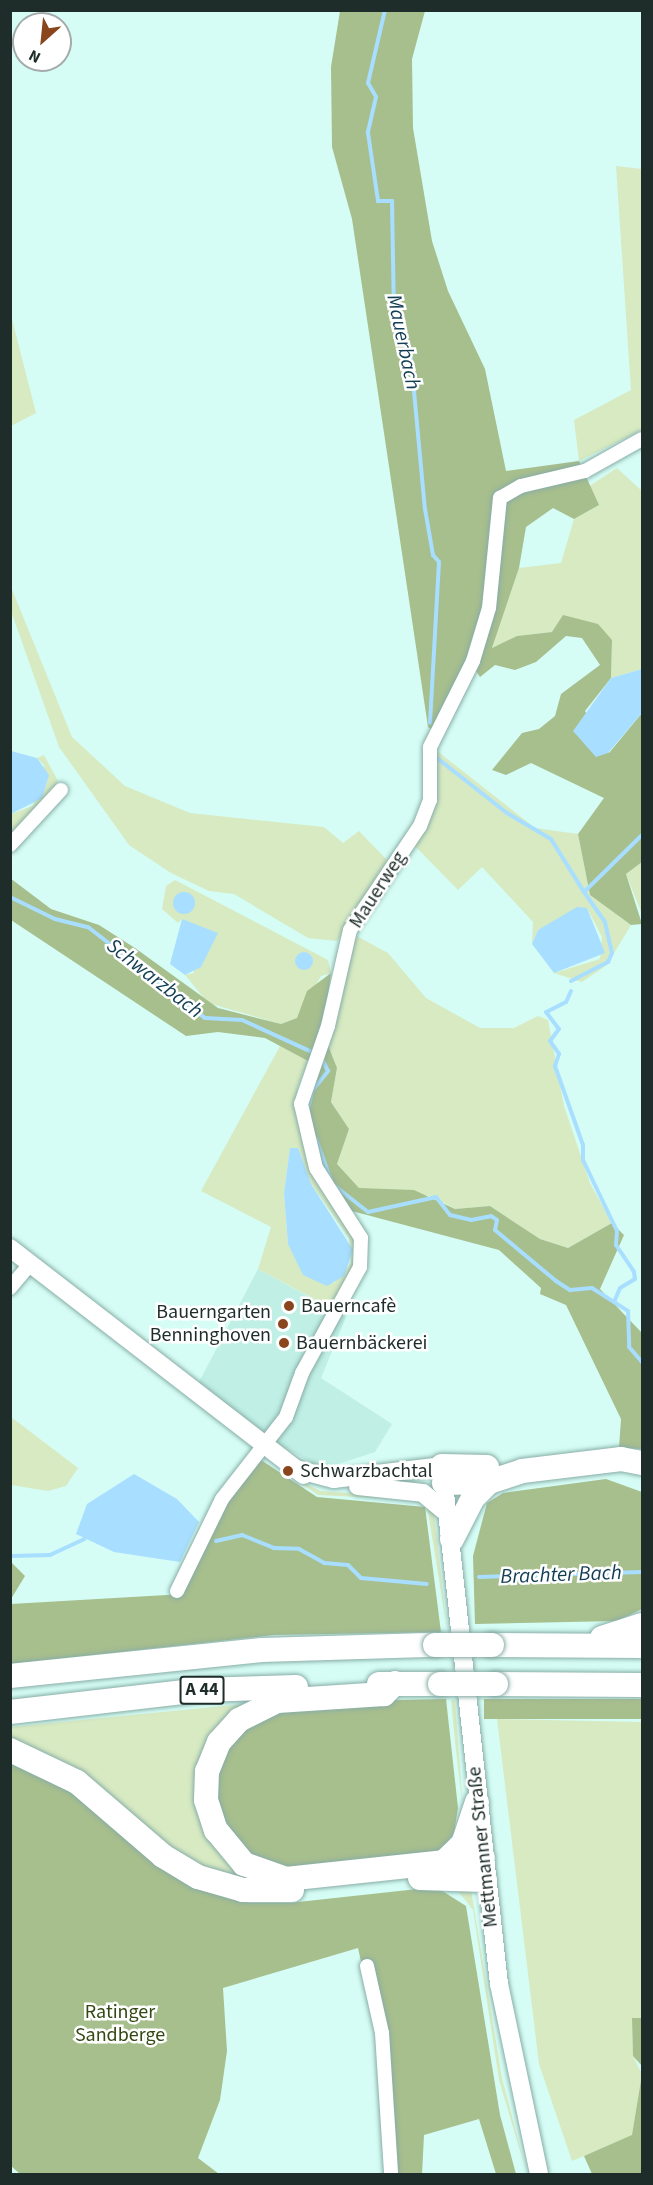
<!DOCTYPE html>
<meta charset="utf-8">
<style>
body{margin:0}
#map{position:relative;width:653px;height:2185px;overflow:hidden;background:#d5fdf5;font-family:"Source Sans 3",sans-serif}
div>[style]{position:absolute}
.built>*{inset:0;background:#bfefe5}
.green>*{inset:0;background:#d7eac2}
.forest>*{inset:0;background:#a7be8d;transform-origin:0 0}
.water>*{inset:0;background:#a8deff}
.round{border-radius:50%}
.stream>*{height:4px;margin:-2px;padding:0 2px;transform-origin:2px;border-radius:2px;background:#a8deff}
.roads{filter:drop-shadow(0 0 2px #88ada6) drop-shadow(0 0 2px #88ada6)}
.street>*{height:14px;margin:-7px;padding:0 7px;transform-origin:7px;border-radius:7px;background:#fff}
.secondary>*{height:18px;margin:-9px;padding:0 9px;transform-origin:9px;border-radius:9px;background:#fff}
.highway>*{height:24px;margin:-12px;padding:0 12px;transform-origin:12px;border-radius:12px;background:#fff}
.bridges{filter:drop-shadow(0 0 2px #88ada6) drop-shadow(0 0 2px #88ada6)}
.highway-bridge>*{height:24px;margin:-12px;padding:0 12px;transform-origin:12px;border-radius:12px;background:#fff}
.dots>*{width:16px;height:16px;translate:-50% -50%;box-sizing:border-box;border:3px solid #fff;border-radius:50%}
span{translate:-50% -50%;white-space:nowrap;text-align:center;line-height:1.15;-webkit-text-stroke:5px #fff;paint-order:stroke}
.shield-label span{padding:2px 4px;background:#fff;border:2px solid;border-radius:4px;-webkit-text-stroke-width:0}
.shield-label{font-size:18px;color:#1e2d2a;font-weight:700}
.street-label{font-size:20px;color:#1e2d2a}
.poi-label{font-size:20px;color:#1e2d2a}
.left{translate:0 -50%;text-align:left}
.right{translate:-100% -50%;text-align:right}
.park-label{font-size:20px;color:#334813}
.water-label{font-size:21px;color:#123d53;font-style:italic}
.frame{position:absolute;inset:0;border:12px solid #1e2d2a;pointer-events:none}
.north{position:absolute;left:12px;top:12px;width:60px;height:60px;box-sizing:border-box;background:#fff;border:2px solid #a5abaa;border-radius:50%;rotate:207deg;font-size:16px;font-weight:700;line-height:24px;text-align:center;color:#1e2d2a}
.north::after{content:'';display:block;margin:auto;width:21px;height:27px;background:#8b451d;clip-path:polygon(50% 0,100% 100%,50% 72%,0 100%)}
</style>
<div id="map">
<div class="built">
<i style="clip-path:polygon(258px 1269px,346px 1317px,321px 1378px,392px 1424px,375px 1452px,323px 1469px,255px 1431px,197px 1386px)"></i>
</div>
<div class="green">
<i style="clip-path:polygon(616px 166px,642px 169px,642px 430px,579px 461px,574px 420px,631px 390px)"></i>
<i style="clip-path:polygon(11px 315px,36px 413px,11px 426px,10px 426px)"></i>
<i style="clip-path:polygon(617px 468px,642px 491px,642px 669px,611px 678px,612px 640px,552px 632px,517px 636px,492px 648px,519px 568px,561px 563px,574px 519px,599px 505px,588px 487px)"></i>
<i style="clip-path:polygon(11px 587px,72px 737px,125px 786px,190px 813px,324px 827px,343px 843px,359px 831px,389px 862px,337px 941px,308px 938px,234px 894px,209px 891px,171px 873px,129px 845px,59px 747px,11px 611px)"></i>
<i style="clip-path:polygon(432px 747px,535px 828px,578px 834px,590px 895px,631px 925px,607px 965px,582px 982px,554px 973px,600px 959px,602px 937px,587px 908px,538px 930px,532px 944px,533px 922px,482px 867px,458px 890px,415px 846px)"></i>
<i style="clip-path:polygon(44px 755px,58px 781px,56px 793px,11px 842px,11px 814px,33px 806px,44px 765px,37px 758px)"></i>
<i style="clip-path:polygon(642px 862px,642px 914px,626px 874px)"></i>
<i style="clip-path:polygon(175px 880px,328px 960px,331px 973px,321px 976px,297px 1018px,281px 1024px,208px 1003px,185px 975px,194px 973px,182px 919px,178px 923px,162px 909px,166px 886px)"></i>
<i style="clip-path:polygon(351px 933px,388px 953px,426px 998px,480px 1028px,514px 1028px,538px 1016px,548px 1020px,564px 1106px,590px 1183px,612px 1223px,568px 1248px,540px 1239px,490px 1206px,455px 1209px,431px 1196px,359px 1188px,337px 1164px,349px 1129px,331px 1102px,337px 1068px,326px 1040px)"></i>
<i style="clip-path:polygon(evenodd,280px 1046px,308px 1061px,297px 1089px,301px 1139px,311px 1166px,353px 1230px,359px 1256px,333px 1309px,258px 1269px,271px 1227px,201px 1191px,280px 1046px,290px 1148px,298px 1148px,311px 1184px,349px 1238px,351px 1263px,334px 1283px,288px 1244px,284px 1193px,290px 1148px)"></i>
<i style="clip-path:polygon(11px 1417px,78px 1468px,66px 1486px,48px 1491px,11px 1485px)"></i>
<i style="clip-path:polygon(286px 1473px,320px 1491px,420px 1498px,434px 1512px,447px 1629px,427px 1506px,417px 1500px,318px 1495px)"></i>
<i style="clip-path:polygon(451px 1700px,455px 1700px,463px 1809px,455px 1742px)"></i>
<i style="clip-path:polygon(254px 1703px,271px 1881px,217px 1879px,11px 1746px,10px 1727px)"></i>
<i style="clip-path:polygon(497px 1719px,642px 1722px,642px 2018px,632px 2019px,633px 2056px,642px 2074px,632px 2136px,572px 2161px,539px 2064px)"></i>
<i style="clip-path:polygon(471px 1890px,502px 2078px,527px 2174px,499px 2080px,473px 1910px,458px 1891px)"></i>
</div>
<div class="forest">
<i style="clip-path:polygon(340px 11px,425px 11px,412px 59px,413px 128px,432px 241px,448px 291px,485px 369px,506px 471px,579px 461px,599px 505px,574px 519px,553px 508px,526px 527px,519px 568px,492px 648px,517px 636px,552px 632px,563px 615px,598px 624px,612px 640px,611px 678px,585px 711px,609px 753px,642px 713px,642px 862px,626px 874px,642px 924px,631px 925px,590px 895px,578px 834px,604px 798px,531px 763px,506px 775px,492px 770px,522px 733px,539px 729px,555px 716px,561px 694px,600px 665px,582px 638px,566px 636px,536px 662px,515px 670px,495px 665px,480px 677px,472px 665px,433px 730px,428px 727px,352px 219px,332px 147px,331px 67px)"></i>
<i style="clip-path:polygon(10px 878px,51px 909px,99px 925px,135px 948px,218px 1008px,281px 1024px,297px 1018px,307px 991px,331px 973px,324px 1023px,308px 1061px,265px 1038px,218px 1032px,186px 1036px,11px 920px)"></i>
<i style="clip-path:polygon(326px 1040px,337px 1068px,331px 1102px,349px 1129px,337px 1164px,359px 1188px,414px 1190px,455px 1209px,490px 1206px,540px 1239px,568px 1248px,612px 1223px,624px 1235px,600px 1289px,642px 1333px,642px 1449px,619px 1448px,621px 1419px,566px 1305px,540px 1294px,541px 1288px,499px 1250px,348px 1210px,326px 1182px,306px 1104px)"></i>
<i style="clip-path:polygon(261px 1460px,317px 1497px,425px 1507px,441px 1632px,274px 1635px,11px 1664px,11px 1604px,184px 1594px,193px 1562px,225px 1501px)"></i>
<i style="clip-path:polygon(606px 1479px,642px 1492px,642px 1609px,617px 1621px,475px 1624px,473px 1556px,487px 1503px,503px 1493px)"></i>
<i style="clip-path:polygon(11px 1562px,25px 1576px,11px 1599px)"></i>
<i style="clip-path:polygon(446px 1699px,458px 1808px,454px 1833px,440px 1853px,266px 1870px,217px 1822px,215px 1767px,234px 1731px,291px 1702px)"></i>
<i style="left:484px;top:1699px;width:158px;height:20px"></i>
<i style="clip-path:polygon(10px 1762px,72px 1790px,208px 1891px,248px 1903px,289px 1903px,436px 1887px,466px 1906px,500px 2115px,516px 2174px,496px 2174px,479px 2119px,424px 2135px,422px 2174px,386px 2174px,378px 2038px,358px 1948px,223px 1988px,227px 2051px,220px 2100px,198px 2158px,219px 2174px,20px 2174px,10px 2165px)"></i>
<i style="clip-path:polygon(632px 2018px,642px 2018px,642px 2066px,633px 2056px)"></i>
<i style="clip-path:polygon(642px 2074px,642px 2174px,592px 2174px,584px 2156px,632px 2135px)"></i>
</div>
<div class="water">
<i style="clip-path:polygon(642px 669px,642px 713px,608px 753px,596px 757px,573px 731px,611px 678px)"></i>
<i style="clip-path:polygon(11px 751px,37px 758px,49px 775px,42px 798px,11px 814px)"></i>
<i class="round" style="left:173px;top:892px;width:22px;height:22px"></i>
<i style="clip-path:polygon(577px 907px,587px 908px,605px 953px,554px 973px,532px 944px,538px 930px)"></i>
<i style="clip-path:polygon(182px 919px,218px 933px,201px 967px,185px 975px,170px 964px)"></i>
<i class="round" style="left:295px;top:952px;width:18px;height:18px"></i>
<i style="clip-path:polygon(290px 1148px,298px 1148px,311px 1184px,353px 1250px,344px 1276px,327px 1286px,303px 1275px,288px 1244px,284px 1193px)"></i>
<i style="clip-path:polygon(134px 1474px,177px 1499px,199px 1522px,180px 1562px,114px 1552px,76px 1534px,87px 1504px)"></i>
</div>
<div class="stream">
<i style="left:385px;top:10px;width:75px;rotate:103.1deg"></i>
<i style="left:368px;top:83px;width:16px;rotate:60deg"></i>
<i style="left:376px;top:97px;width:37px;rotate:103deg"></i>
<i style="left:368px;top:133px;width:69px;rotate:81.6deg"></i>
<i style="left:378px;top:201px;width:14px"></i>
<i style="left:392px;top:201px;width:117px;rotate:89deg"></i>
<i style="left:394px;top:318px;width:44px;rotate:67.5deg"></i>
<i style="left:411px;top:359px;width:151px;rotate:84.7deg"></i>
<i style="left:425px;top:509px;width:47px;rotate:80.1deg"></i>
<i style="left:433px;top:555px;width:9px;rotate:49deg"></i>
<i style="left:439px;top:562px;width:161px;rotate:93.2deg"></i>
<i style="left:437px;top:758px;width:89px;rotate:38.2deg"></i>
<i style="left:507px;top:813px;width:51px;rotate:30.6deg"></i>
<i style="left:551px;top:839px;width:62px;rotate:58.1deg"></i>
<i style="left:10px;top:897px;width:50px;rotate:26.1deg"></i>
<i style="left:55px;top:919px;width:34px;rotate:14deg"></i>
<i style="left:88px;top:927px;width:148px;rotate:37.9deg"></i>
<i style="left:205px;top:1018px;width:37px;rotate:3deg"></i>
<i style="left:242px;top:1020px;width:79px;rotate:24.6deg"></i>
<i style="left:571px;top:981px;width:42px;rotate:-27.2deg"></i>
<i style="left:608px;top:962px;width:10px;rotate:-66deg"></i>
<i style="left:612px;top:953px;width:32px;rotate:-103deg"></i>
<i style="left:605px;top:922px;width:37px;rotate:-125deg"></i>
<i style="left:584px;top:892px;width:81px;rotate:-44.5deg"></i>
<i style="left:571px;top:991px;width:12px;rotate:114deg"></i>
<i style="left:566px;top:1002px;width:22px;rotate:153deg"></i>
<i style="left:546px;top:1012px;width:21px;rotate:53deg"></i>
<i style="left:559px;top:1029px;width:15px;rotate:127deg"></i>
<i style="left:550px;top:1041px;width:16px;rotate:55deg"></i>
<i style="left:559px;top:1054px;width:13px;rotate:108deg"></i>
<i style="left:555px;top:1066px;width:84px;rotate:70.5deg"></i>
<i style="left:583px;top:1145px;width:15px;rotate:90deg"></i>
<i style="left:583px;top:1160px;width:79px;rotate:64.4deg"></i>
<i style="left:617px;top:1231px;width:14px;rotate:94deg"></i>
<i style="left:616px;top:1245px;width:32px;rotate:56deg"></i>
<i style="left:634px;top:1272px;width:7px;rotate:82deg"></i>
<i style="left:635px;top:1279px;width:17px;rotate:149deg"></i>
<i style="left:620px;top:1288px;width:13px;rotate:113deg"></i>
<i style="left:308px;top:1109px;width:18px;rotate:-77deg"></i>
<i style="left:312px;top:1091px;width:26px;rotate:-51deg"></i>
<i style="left:328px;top:1071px;width:16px;rotate:-117deg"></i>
<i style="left:316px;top:1139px;width:44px;rotate:69.9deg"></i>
<i style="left:335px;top:1186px;width:42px;rotate:38.2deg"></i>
<i style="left:368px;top:1212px;width:70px;rotate:-12.4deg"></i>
<i style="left:436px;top:1197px;width:23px;rotate:52deg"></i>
<i style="left:450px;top:1215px;width:22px;rotate:13deg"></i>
<i style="left:471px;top:1220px;width:20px;rotate:-11deg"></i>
<i style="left:491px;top:1216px;width:7px;rotate:34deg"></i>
<i style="left:497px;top:1220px;width:10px;rotate:101deg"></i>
<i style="left:495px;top:1230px;width:80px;rotate:39.9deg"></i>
<i style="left:556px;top:1281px;width:17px;rotate:33deg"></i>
<i style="left:570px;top:1290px;width:22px;rotate:-5deg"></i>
<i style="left:592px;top:1288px;width:43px;rotate:32.6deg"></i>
<i style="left:628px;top:1311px;width:36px;rotate:88deg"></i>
<i style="left:629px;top:1347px;width:20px;rotate:49deg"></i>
<i style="left:216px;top:1541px;width:27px;rotate:-13deg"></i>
<i style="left:242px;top:1535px;width:35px;rotate:22deg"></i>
<i style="left:274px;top:1548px;width:25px;rotate:2deg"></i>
<i style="left:299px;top:1549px;width:29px;rotate:29deg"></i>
<i style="left:324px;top:1563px;width:24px;rotate:5deg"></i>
<i style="left:348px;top:1565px;width:18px;rotate:45deg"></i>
<i style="left:361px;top:1578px;width:66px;rotate:5.2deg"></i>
<i style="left:10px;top:1556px;width:40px;rotate:-1.4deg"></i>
<i style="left:50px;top:1555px;width:38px;rotate:-25deg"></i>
<i style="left:479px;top:1577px;width:163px;rotate:-1.8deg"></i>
</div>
<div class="roads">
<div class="street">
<i style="left:10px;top:845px;width:75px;rotate:-47.2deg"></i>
<i style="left:10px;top:1288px;width:31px;rotate:-50deg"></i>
<i style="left:177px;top:1591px;width:102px;rotate:-63.9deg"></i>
<i style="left:222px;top:1499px;width:104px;rotate:-52deg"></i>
<i style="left:286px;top:1417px;width:47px;rotate:-70deg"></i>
<i style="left:302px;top:1373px;width:121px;rotate:-61.3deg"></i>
<i style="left:360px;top:1267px;width:29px;rotate:-88deg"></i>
<i style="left:361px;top:1238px;width:83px;rotate:-122.7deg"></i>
<i style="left:316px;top:1168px;width:66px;rotate:-103.2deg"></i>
<i style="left:301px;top:1104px;width:83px;rotate:-70.9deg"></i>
<i style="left:328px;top:1026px;width:98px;rotate:-77.1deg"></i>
<i style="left:350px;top:930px;width:125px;rotate:-56.1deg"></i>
<i style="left:420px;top:826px;width:28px;rotate:-69deg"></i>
<i style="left:430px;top:800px;width:53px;rotate:-90deg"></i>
<i style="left:430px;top:747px;width:96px;rotate:-63.4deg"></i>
<i style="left:473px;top:661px;width:55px;rotate:-73.2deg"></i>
<i style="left:489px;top:608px;width:111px;rotate:-84.3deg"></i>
<i style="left:500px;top:498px;width:24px;rotate:-30deg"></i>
<i style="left:521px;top:486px;width:66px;rotate:-13.2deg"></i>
<i style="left:585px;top:471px;width:65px;rotate:-29.3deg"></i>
<i style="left:367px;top:1966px;width:69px;rotate:77.4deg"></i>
<i style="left:382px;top:2033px;width:141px;rotate:86.3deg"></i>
</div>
<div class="secondary">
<i style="left:10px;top:1248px;width:371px;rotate:37.7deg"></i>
<i style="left:296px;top:1469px;width:39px;rotate:15deg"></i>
<i style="left:334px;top:1479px;width:109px;rotate:-6.9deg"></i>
<i style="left:442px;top:1466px;width:521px;rotate:83.72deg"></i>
<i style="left:499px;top:1984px;width:194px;rotate:78.1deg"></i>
<i style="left:358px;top:1486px;width:65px;rotate:6.1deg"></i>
<i style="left:423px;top:1493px;width:34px;rotate:40deg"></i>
</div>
<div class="highway">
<i style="left:442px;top:1466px;width:45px;rotate:1.3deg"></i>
<i style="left:444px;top:1483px;width:45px;rotate:-1.3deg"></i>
<i style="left:489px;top:1482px;width:35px;rotate:-18deg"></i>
<i style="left:522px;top:1471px;width:100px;rotate:-6.9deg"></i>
<i style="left:621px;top:1459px;width:21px;rotate:11deg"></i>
<i style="left:452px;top:1539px;width:46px;rotate:-62.9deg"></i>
<i style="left:473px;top:1498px;width:23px;rotate:-45deg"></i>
<i style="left:602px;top:1638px;width:42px;rotate:-18deg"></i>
<i style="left:492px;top:1645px;width:150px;rotate:0.4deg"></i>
<i style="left:10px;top:1676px;width:253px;rotate:-5.9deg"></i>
<i style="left:262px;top:1650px;width:173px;rotate:-1.7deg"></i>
<i style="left:395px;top:1683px;width:16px;rotate:135deg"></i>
<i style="left:384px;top:1694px;width:107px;rotate:176.3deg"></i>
<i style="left:277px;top:1701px;width:42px;rotate:153.4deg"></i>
<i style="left:239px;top:1720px;width:30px;rotate:132deg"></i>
<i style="left:219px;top:1742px;width:31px;rotate:112deg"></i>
<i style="left:207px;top:1771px;width:29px;rotate:92deg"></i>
<i style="left:206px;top:1800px;width:32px;rotate:72deg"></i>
<i style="left:216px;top:1830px;width:44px;rotate:50.5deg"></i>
<i style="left:244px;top:1864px;width:45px;rotate:19.7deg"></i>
<i style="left:286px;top:1879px;width:198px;rotate:-6.1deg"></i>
<i style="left:379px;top:1684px;width:61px"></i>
<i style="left:496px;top:1684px;width:146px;rotate:0.4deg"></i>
<i style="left:10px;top:1712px;width:191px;rotate:-6.6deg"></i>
<i style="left:200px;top:1690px;width:96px;rotate:-1.8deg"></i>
<i style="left:10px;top:1750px;width:74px;rotate:25.5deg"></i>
<i style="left:77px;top:1782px;width:113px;rotate:40.7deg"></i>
<i style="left:163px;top:1856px;width:41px;rotate:31deg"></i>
<i style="left:198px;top:1877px;width:47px;rotate:16.1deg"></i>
<i style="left:243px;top:1890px;width:49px"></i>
<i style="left:443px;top:1863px;width:28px;rotate:-44deg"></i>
<i style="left:463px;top:1844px;width:44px;rotate:-71.6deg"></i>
<i style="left:420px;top:1878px;width:65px;rotate:1.8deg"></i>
</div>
</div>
<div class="bridges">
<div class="highway-bridge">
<i style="left:435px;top:1645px;width:57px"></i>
<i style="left:440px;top:1684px;width:56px"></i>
</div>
</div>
<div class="dots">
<i style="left:289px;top:1306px;background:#8b451d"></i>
<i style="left:283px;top:1324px;background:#8b451d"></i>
<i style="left:284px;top:1343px;background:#8b451d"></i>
<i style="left:288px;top:1471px;background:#8b451d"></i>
</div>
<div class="shield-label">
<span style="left:202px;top:1690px">A 44</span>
</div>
<div class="street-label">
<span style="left:378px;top:890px;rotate:-57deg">Mauerweg</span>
<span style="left:483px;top:1847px;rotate:-96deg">Mettmanner Straße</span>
</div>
<div class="poi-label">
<span class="left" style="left:301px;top:1306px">Bauerncafè</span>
<span class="right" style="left:271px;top:1324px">Bauerngarten<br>Benninghoven</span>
<span class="left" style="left:296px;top:1343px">Bauernbäckerei</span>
<span class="left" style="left:300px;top:1471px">Schwarzbachtal</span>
</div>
<div class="park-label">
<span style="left:120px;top:2024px">Ratinger<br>Sandberge</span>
</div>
<div class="water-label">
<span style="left:404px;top:342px;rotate:78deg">Mauerbach</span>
<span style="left:155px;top:978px;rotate:38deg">Schwarzbach</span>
<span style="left:561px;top:1574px;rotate:-2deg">Brachter Bach</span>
</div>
<div class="frame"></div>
<div class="north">N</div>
</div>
